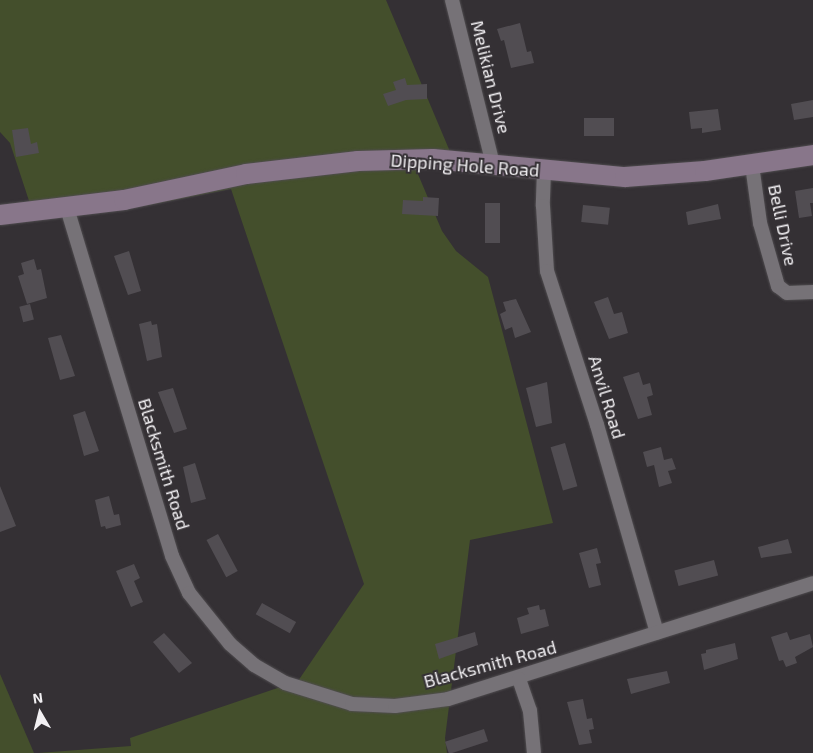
<!DOCTYPE html>
<style>
body{margin:0}
#map{position:relative;width:813px;height:753px;overflow:hidden;background:#343034;font-family:"Exo 2",sans-serif}
div>[style]{position:absolute}
.green>*{inset:0;background:#444f2c}
.building>*{inset:0;background:#514d52;transform-origin:0 0}
.roads{filter:drop-shadow(0 0 1px #4f4c4f) drop-shadow(0 0 1px #4f4c4f)}
.street>*{height:14px;margin:-7px;padding:0 7px;transform-origin:7px;border-radius:7px;background:#767277}
.secondary>*{height:20px;margin:-10px;padding:0 10px;transform-origin:10px;border-radius:10px;background:#88768a}
span{translate:-50% -50%;white-space:nowrap;text-align:center;line-height:1.15;-webkit-text-stroke:4px #343034;paint-order:stroke}
.street-label{font-size:18px;color:#f2f0f3}
.north{position:absolute;left:15px;top:688px;width:50px;height:50px;-webkit-text-stroke:4px #343034;paint-order:stroke;rotate:352deg;font-size:14px;font-weight:700;line-height:20px;text-align:center;color:#f2f0f3}
.north::after{content:'';display:block;margin:auto;width:18px;height:22px;background:#f2f0f3;clip-path:polygon(50% 0,100% 100%,50% 72%,0 100%)}
</style>
<div id="map">
<div class="green">
<i style="clip-path:polygon(0 0,386px 0,451px 154px,412px 160px,442px 231px,456px 251px,488px 277px,553px 523px,470px 540px,445px 738px,447px 753px,38px 753px,131px 746px,130px 738px,298px 681px,364px 584px,231px 189px,144px 206px,33px 213px,10px 143px,0 132px)"></i>
<i style="clip-path:polygon(0 674px,34px 753px,0 753px)"></i>
</div>
<div class="building">
<i style="clip-path:polygon(520px 23px,527px 52px,531px 51px,534px 63px,511px 68px,504px 40px,501px 41px,497px 29px)"></i>
<i style="clip-path:polygon(405px 78px,407px 85px,427px 84px,427px 99px,406px 100px,388px 106px,383px 94px,396px 90px,393px 82px)"></i>
<i style="clip-path:polygon(813px 100px,813px 117px,794px 120px,791px 104px)"></i>
<i style="clip-path:polygon(718px 109px,721px 130px,702px 133px,702px 128px,691px 129px,689px 112px)"></i>
<i style="left:584px;top:118px;width:30px;height:18px"></i>
<i style="clip-path:polygon(28px 128px,31px 144px,37px 142px,39px 153px,16px 157px,12px 130px)"></i>
<i style="clip-path:polygon(813px 188px,813px 203px,810px 203px,812px 216px,799px 218px,795px 191px)"></i>
<i style="clip-path:polygon(423px 197px,439px 198px,438px 216px,402px 214px,403px 200px,423px 201px)"></i>
<i style="left:485px;top:203px;width:15px;height:40px"></i>
<i style="clip-path:polygon(718px 204px,721px 219px,688px 225px,686px 212px)"></i>
<i style="left:583px;top:205px;width:27px;height:17px;rotate:6deg"></i>
<i style="clip-path:polygon(129px 251px,141px 291px,128px 295px,114px 256px)"></i>
<i style="clip-path:polygon(34px 259px,37px 270px,41px 269px,47px 298px,27px 304px,18px 276px,24px 274px,21px 263px)"></i>
<i style="clip-path:polygon(608px 297px,614px 314px,622px 312px,628px 333px,609px 339px,594px 302px)"></i>
<i style="clip-path:polygon(516px 299px,531px 332px,515px 338px,512px 327px,505px 330px,500px 314px,506px 311px,503px 302px)"></i>
<i style="left:30px;top:304px;width:16px;height:11px;rotate:76deg"></i>
<i style="clip-path:polygon(151px 321px,152px 325px,157px 324px,162px 357px,147px 361px,139px 324px)"></i>
<i style="clip-path:polygon(61px 335px,75px 376px,60px 380px,48px 338px)"></i>
<i style="clip-path:polygon(639px 372px,643px 385px,650px 383px,653px 395px,647px 397px,652px 415px,638px 419px,623px 377px)"></i>
<i style="clip-path:polygon(547px 382px,552px 423px,536px 427px,526px 388px)"></i>
<i style="clip-path:polygon(173px 388px,187px 429px,174px 433px,158px 392px)"></i>
<i style="clip-path:polygon(85px 411px,99px 451px,84px 456px,73px 415px)"></i>
<i style="left:565px;top:443px;width:45px;height:15px;rotate:74deg"></i>
<i style="clip-path:polygon(661px 447px,664px 460px,672px 458px,676px 469px,668px 471px,672px 483px,659px 487px,654px 465px,647px 467px,643px 452px)"></i>
<i style="clip-path:polygon(195px 463px,206px 499px,191px 503px,183px 467px)"></i>
<i style="clip-path:polygon(0 486px,16px 526px,0 532px)"></i>
<i style="clip-path:polygon(109px 496px,114px 515px,119px 514px,121px 525px,106px 529px,105px 526px,101px 527px,95px 500px)"></i>
<i style="left:218px;top:534px;width:42px;height:13px;rotate:62deg"></i>
<i style="clip-path:polygon(788px 539px,792px 553px,761px 558px,758px 547px)"></i>
<i style="clip-path:polygon(597px 548px,601px 563px,596px 564px,601px 585px,589px 588px,579px 553px)"></i>
<i style="left:714px;top:560px;width:16px;height:41px;rotate:75deg"></i>
<i style="clip-path:polygon(134px 564px,140px 578px,134px 581px,143px 602px,131px 607px,116px 571px)"></i>
<i style="left:262px;top:603px;width:39px;height:13px;rotate:29deg"></i>
<i style="clip-path:polygon(539px 605px,540px 610px,545px 609px,549px 626px,521px 634px,517px 618px,529px 614px,527px 608px)"></i>
<i style="clip-path:polygon(475px 632px,478px 645px,439px 659px,435px 644px)"></i>
<i style="clip-path:polygon(787px 632px,790px 640px,810px 634px,813px 647px,795px 657px,797px 663px,786px 667px,783px 660px,779px 661px,771px 637px)"></i>
<i style="clip-path:polygon(164px 633px,192px 663px,179px 673px,153px 642px)"></i>
<i style="clip-path:polygon(735px 643px,738px 659px,704px 670px,701px 654px,706px 653px,706px 650px)"></i>
<i style="clip-path:polygon(667px 671px,670px 683px,631px 694px,627px 679px)"></i>
<i style="clip-path:polygon(583px 699px,587px 719px,592px 718px,594px 729px,589px 730px,592px 743px,579px 745px,567px 702px)"></i>
<i style="left:484px;top:729px;width:13px;height:41px;rotate:72deg"></i>
</div>
<div class="roads">
<div class="street">
<i style="left:452px;top:0;width:169px;rotate:76deg"></i>
<i style="left:752px;top:165px;width:59px;rotate:82.1deg"></i>
<i style="left:760px;top:223px;width:66px;rotate:74.1deg"></i>
<i style="left:778px;top:286px;width:11px;rotate:38deg"></i>
<i style="left:787px;top:293px;width:26px;rotate:-2deg"></i>
<i style="left:544px;top:170px;width:36px;rotate:92deg"></i>
<i style="left:543px;top:206px;width:65px;rotate:86.5deg"></i>
<i style="left:547px;top:271px;width:162px;rotate:72deg"></i>
<i style="left:597px;top:425px;width:216px;rotate:73.9deg"></i>
<i style="left:67px;top:208px;width:363px;rotate:73.2deg"></i>
<i style="left:172px;top:556px;width:41px;rotate:65.3deg"></i>
<i style="left:189px;top:593px;width:65px;rotate:51.2deg"></i>
<i style="left:230px;top:644px;width:32px;rotate:41deg"></i>
<i style="left:254px;top:665px;width:36px;rotate:30deg"></i>
<i style="left:285px;top:683px;width:70px;rotate:17.4deg"></i>
<i style="left:352px;top:704px;width:43px;rotate:2.7deg"></i>
<i style="left:395px;top:706px;width:53px;rotate:-7.5deg"></i>
<i style="left:448px;top:699px;width:383px;rotate:-17.6deg"></i>
<i style="left:519px;top:679px;width:34px;rotate:71deg"></i>
<i style="left:530px;top:711px;width:42px;rotate:84.6deg"></i>
</div>
<div class="secondary">
<i style="left:0;top:215px;width:125px;rotate:-6.9deg"></i>
<i style="left:124px;top:200px;width:125px;rotate:-12deg"></i>
<i style="left:246px;top:174px;width:113px;rotate:-6.6deg"></i>
<i style="left:358px;top:161px;width:75px;rotate:-1.5deg"></i>
<i style="left:433px;top:159px;width:193px;rotate:5.4deg"></i>
<i style="left:625px;top:177px;width:80px;rotate:-4.3deg"></i>
<i style="left:705px;top:171px;width:109px;rotate:-8.4deg"></i>
</div>
</div>
<div class="street-label">
<span style="left:491px;top:77px;rotate:76deg">Melikian Drive</span>
<span style="left:465px;top:165px;rotate:4deg">Dipping Hole Road</span>
<span style="left:783px;top:225px;rotate:78deg">Belli Drive</span>
<span style="left:607px;top:397px;rotate:73deg">Anvil Road</span>
<span style="left:164px;top:464px;rotate:73deg">Blacksmith Road</span>
<span style="left:490px;top:664px;rotate:-15deg">Blacksmith Road</span>
</div>
<div class="north">N</div>
</div>
